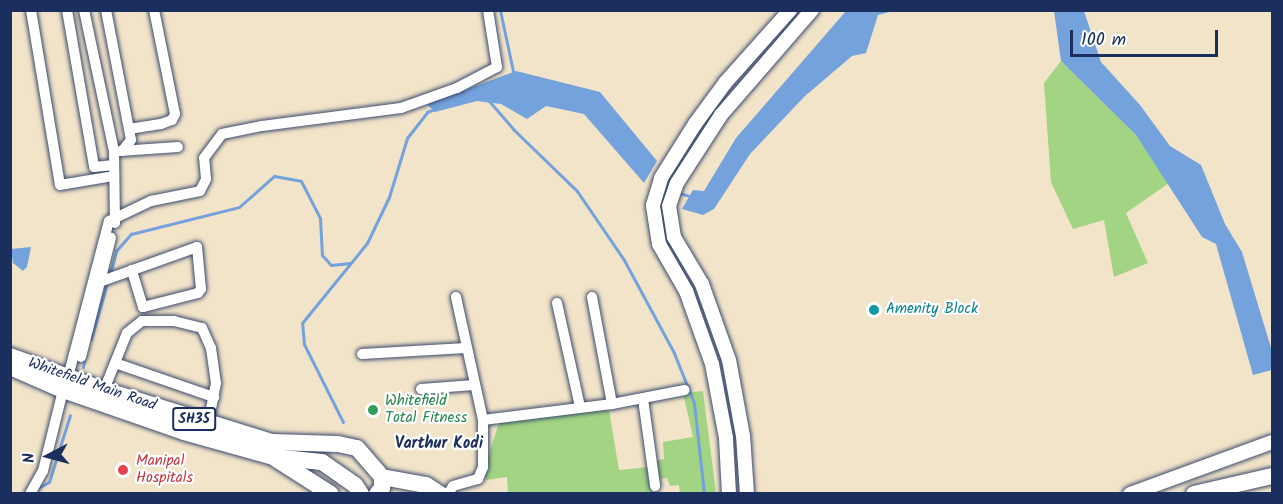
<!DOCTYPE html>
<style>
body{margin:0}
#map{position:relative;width:1283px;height:504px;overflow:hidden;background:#f2e4c9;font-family:Kalam,sans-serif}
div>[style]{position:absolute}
.green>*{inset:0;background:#a3d483}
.water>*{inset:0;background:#73a2dc}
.stream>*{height:3px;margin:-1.5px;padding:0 1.5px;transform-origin:1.5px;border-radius:1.5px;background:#73a2dc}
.roads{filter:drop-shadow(0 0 2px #3b4a6e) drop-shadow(0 0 2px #3b4a6e)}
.minor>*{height:10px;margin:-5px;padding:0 5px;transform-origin:5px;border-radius:5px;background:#fff}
.tertiary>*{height:14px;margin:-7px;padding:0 7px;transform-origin:7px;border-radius:7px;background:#fff}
.primary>*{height:16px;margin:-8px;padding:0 8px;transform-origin:8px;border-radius:8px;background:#fff}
.dots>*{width:16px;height:16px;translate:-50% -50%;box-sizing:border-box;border:3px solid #fff;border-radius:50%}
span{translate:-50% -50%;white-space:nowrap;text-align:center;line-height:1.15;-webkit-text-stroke:4.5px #fff;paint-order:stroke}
.shield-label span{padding:2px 4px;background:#fff;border:2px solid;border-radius:4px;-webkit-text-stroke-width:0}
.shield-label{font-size:14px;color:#1b2f5e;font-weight:700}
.culture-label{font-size:15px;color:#0d838f}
.left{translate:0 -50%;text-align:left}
.street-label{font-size:15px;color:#1b2f5e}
.leisure-label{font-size:15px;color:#27864d}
.health-label{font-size:15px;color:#be3a42}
.neighbourhood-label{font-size:16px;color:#1b2f5e;font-weight:700}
.frame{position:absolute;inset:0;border:12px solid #1b2f5e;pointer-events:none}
.north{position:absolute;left:18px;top:426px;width:60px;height:60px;-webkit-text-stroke:4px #fff;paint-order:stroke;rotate:264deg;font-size:16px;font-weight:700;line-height:24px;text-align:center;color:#1b2f5e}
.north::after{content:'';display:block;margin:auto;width:21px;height:27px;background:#1b2f5e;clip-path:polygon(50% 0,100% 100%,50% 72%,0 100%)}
.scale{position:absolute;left:1070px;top:30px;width:148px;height:27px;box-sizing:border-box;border:3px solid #1b2f5e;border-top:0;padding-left:8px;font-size:18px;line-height:21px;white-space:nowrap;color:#1b2f5e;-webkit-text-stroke:4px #fff;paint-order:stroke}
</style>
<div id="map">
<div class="green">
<i style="clip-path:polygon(1061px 61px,1136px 135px,1169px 183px,1126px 213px,1148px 263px,1114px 277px,1104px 220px,1073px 229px,1051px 182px,1044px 83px)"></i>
<i style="clip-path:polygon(703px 391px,716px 493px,680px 493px,679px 485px,670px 486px,667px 478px,659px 479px,655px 461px,664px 459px,663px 442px,693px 437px,683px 393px)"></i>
<i style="clip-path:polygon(609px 410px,619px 470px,649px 467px,652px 493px,508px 493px,507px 477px,486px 480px,486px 463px,500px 420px)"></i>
</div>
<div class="water">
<i style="clip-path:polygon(846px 11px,893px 11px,878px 15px,866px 53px,852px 56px,805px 96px,750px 154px,714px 209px,703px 215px,682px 209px,693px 190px,704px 191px,736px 138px)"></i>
<i style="clip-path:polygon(1054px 11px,1084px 11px,1101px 62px,1140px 105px,1170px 146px,1201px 165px,1225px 224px,1242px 252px,1272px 351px,1272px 370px,1253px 375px,1216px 244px,1202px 237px,1136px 135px,1061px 61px)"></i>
<i style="clip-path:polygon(516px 71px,600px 92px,657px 161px,644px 183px,584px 114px,546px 106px,527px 119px,501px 104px,477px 101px,435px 112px,427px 104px)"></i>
<i style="clip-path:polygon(31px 247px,27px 267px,23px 271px,13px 263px,11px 249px)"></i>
</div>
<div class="stream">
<i style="left:500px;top:10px;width:67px;rotate:78deg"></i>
<i style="left:489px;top:101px;width:37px;rotate:49deg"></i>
<i style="left:513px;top:129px;width:89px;rotate:44.1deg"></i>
<i style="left:577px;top:191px;width:83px;rotate:55.7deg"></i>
<i style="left:624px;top:260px;width:106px;rotate:61.7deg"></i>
<i style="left:674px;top:353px;width:54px;rotate:68.2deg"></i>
<i style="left:694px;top:403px;width:92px;rotate:83.7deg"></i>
<i style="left:679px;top:193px;width:15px;rotate:16deg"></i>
<i style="left:111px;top:271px;width:21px;rotate:-76deg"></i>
<i style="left:116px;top:251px;width:23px;rotate:-49deg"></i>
<i style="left:131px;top:234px;width:111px;rotate:-14deg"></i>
<i style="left:239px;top:207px;width:47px;rotate:-41.5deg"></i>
<i style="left:274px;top:176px;width:27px;rotate:10deg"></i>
<i style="left:301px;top:181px;width:42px;rotate:62.8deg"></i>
<i style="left:320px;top:218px;width:37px;rotate:87deg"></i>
<i style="left:322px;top:255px;width:13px;rotate:48deg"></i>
<i style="left:331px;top:265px;width:19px;rotate:-6deg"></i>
<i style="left:91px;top:339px;width:58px;rotate:-74.1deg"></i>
<i style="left:83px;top:367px;width:10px;rotate:-79deg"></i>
<i style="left:343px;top:422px;width:87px;rotate:-116.6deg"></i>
<i style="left:304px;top:344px;width:21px;rotate:-95deg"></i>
<i style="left:302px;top:323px;width:103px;rotate:-50.9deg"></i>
<i style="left:367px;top:243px;width:51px;rotate:-64.4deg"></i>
<i style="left:389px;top:197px;width:62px;rotate:-73deg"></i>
<i style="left:407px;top:138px;width:33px;rotate:-52deg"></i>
<i style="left:427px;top:112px;width:9px;rotate:-21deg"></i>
<i style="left:38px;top:488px;width:13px;rotate:-29deg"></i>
<i style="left:49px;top:482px;width:70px;rotate:-72.6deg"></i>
</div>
<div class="roads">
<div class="minor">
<i style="left:31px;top:10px;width:177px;rotate:80.6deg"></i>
<i style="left:60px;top:185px;width:55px;rotate:-9.5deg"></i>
<i style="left:67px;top:10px;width:159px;rotate:80.2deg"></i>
<i style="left:94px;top:167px;width:20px;rotate:-6deg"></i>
<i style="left:84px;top:10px;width:144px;rotate:78deg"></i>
<i style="left:114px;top:151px;width:72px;rotate:89.2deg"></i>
<i style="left:106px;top:10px;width:132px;rotate:79.1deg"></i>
<i style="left:131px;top:140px;width:14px;rotate:129deg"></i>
<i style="left:129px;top:129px;width:32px;rotate:-9deg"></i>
<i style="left:161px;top:124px;width:12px;rotate:-20deg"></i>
<i style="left:172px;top:120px;width:7px;rotate:-63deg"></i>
<i style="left:175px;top:114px;width:106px;rotate:-101.4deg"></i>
<i style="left:120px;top:151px;width:58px;rotate:-3.9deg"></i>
<i style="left:102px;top:281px;width:101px;rotate:-19.7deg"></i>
<i style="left:197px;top:247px;width:42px;rotate:84.6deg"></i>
<i style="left:201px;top:289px;width:5px;rotate:127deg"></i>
<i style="left:198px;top:293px;width:57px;rotate:165.7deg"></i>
<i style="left:143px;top:307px;width:39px;rotate:-107deg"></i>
<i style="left:592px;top:297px;width:109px;rotate:79.4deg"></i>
<i style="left:557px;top:303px;width:107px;rotate:77.5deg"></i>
<i style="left:362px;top:354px;width:104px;rotate:-3.3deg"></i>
<i style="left:81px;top:357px;width:123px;rotate:-75.9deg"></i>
<i style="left:115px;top:363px;width:105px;rotate:19deg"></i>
<i style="left:68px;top:377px;width:161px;rotate:-75.3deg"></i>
<i style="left:109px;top:221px;width:47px;rotate:-25.5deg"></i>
<i style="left:151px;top:201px;width:50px;rotate:-11.5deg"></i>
<i style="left:200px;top:191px;width:13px;rotate:-63deg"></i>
<i style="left:206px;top:179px;width:21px;rotate:-95deg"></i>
<i style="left:204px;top:158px;width:30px;rotate:-53deg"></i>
<i style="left:222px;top:134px;width:41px;rotate:-11.3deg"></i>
<i style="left:262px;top:126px;width:140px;rotate:-7.4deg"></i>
<i style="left:401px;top:108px;width:59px;rotate:-19.7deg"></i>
<i style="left:457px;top:88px;width:45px;rotate:-27.7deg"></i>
<i style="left:497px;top:67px;width:58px;rotate:-99deg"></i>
<i style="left:421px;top:389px;width:53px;rotate:-4.3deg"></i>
<i style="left:104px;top:390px;width:61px;rotate:-68deg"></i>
<i style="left:127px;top:333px;width:19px;rotate:-39deg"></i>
<i style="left:142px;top:321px;width:32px"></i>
<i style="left:174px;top:321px;width:29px;rotate:14deg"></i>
<i style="left:202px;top:328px;width:22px;rotate:66deg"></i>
<i style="left:211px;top:348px;width:35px;rotate:82deg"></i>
<i style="left:216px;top:383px;width:42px;rotate:101deg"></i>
<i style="left:643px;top:399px;width:88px;rotate:82.1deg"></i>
<i style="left:483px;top:420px;width:130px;rotate:-7.1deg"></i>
<i style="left:612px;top:404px;width:74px;rotate:-10.9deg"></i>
<i style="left:30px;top:494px;width:26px;rotate:-61deg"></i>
<i style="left:43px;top:471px;width:83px;rotate:-76.1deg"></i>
<i style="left:448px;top:494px;width:9px;rotate:-58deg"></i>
<i style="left:453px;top:486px;width:26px;rotate:-16deg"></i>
<i style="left:478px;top:479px;width:13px;rotate:-67deg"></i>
<i style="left:483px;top:467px;width:47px;rotate:-90deg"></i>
<i style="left:483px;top:420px;width:126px;rotate:-102.4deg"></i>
</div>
<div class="tertiary">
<i style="left:729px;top:494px;width:56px;rotate:-93.1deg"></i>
<i style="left:726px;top:438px;width:75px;rotate:-100.7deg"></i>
<i style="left:712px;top:364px;width:77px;rotate:-109.6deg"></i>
<i style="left:686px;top:291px;width:54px;rotate:-119.9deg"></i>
<i style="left:659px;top:244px;width:39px;rotate:-99deg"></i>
<i style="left:653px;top:205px;width:28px;rotate:-73deg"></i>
<i style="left:661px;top:178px;width:64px;rotate:-57.8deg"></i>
<i style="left:695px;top:124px;width:51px;rotate:-53.8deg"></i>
<i style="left:725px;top:83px;width:98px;rotate:-48.3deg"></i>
<i style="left:747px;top:494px;width:58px;rotate:-93.9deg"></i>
<i style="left:743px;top:436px;width:77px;rotate:-100.4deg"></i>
<i style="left:729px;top:360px;width:81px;rotate:-109.6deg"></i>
<i style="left:702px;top:284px;width:55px;rotate:-120.8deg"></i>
<i style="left:674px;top:237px;width:31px;rotate:-99deg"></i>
<i style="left:669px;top:206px;width:24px;rotate:-71deg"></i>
<i style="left:677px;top:183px;width:81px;rotate:-57.1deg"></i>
<i style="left:721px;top:115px;width:139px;rotate:-49.1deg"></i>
<i style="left:1130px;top:494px;width:151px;rotate:-20.1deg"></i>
</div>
<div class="primary">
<i style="left:10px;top:356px;width:100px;rotate:19.9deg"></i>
<i style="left:104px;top:390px;width:176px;rotate:17.2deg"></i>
<i style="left:272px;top:442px;width:66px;rotate:1.7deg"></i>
<i style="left:338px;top:444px;width:19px;rotate:12deg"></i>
<i style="left:357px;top:448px;width:38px;rotate:49deg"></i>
<i style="left:382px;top:477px;width:11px;rotate:90deg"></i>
<i style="left:382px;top:488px;width:8px;rotate:130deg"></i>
<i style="left:10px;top:367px;width:58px;rotate:23.5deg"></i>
<i style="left:63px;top:390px;width:128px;rotate:19.1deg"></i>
<i style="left:184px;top:432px;width:92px;rotate:15.7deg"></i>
<i style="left:273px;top:457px;width:49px;rotate:5.8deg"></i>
<i style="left:322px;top:462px;width:40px;rotate:34.9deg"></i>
<i style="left:355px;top:485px;width:11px;rotate:56deg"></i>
<i style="left:276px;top:459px;width:65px;rotate:32.5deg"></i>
<i style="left:382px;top:477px;width:45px;rotate:10.3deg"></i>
<i style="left:426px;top:485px;width:17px;rotate:33deg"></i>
<i style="left:1194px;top:494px;width:80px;rotate:-13deg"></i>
</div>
</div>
<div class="dots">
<i style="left:874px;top:310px;background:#0f9aa8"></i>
<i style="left:373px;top:410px;background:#2e9e5b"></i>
<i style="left:123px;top:470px;background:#e0444e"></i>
</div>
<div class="shield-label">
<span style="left:194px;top:419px">SH35</span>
</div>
<div class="culture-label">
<span class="left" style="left:886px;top:310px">Amenity Block</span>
</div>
<div class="street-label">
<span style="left:92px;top:385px;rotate:19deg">Whitefield Main Road</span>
</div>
<div class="leisure-label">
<span class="left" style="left:385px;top:410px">Whitefield<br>Total Fitness</span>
</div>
<div class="health-label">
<span class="left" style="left:136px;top:470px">Manipal<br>Hospitals</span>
</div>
<div class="neighbourhood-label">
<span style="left:439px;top:444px">Varthur Kodi</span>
</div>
<div class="frame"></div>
<div class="north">N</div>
<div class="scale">100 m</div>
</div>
